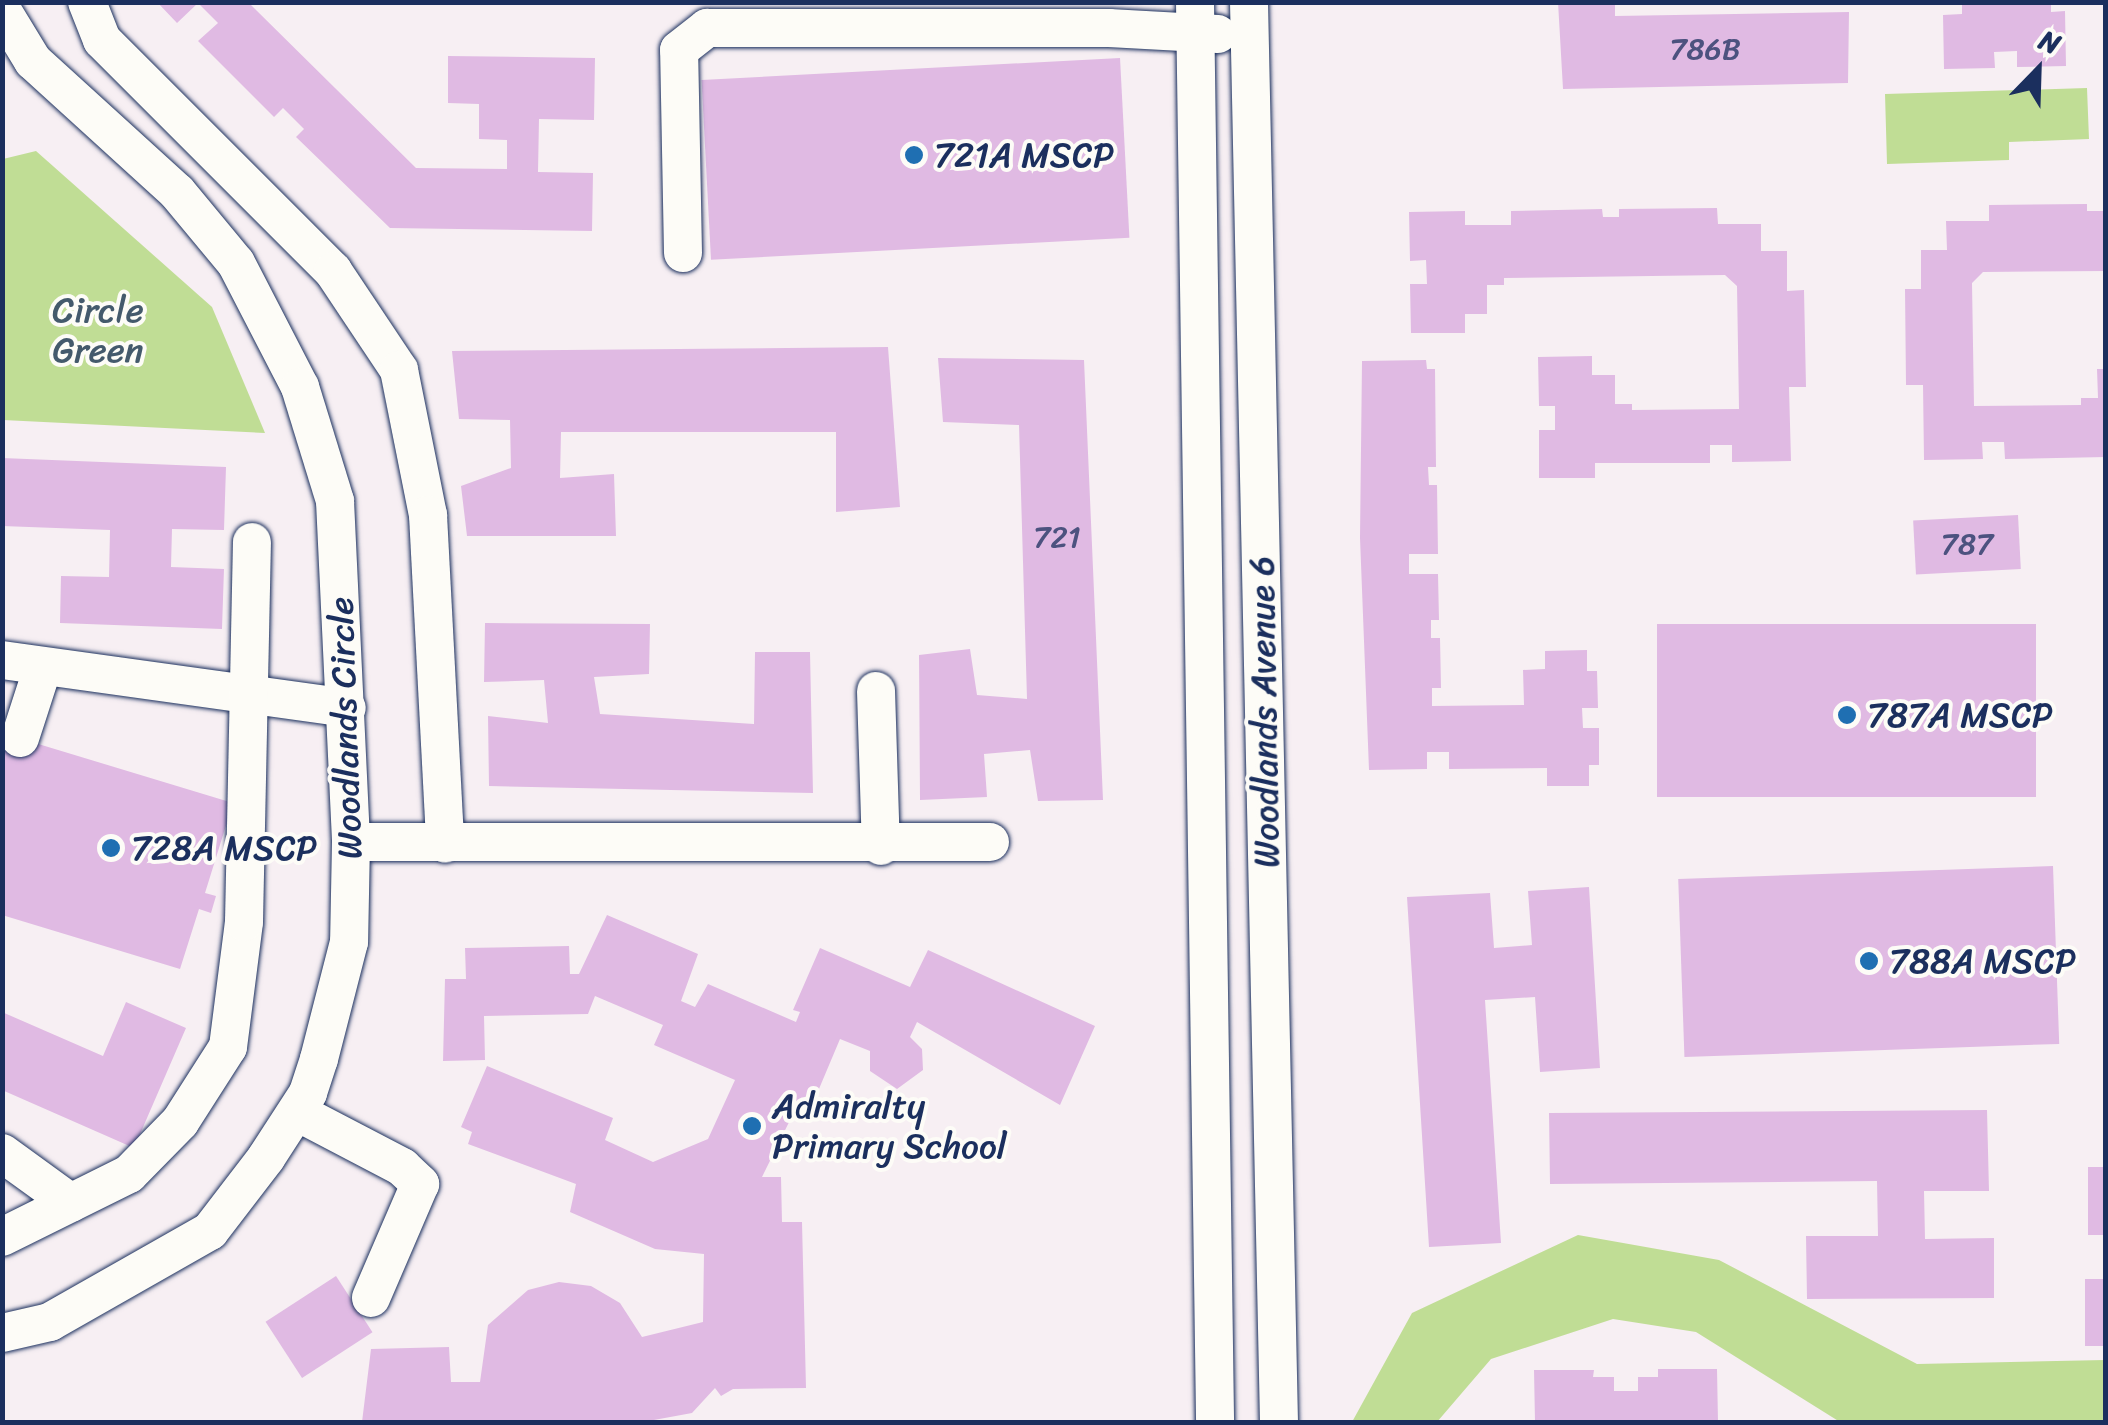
<!DOCTYPE html>
<style>
body{margin:0}
#map{position:relative;width:2108px;height:1425px;overflow:hidden;background:#f7eff3;font-family:Sriracha,sans-serif}
div>[style]{position:absolute}
.green>*{inset:0;background:#c0dd95}
.building>*{inset:0;background:#e0bae3;transform-origin:0 0}
.roads{filter:drop-shadow(0 0 2px #1b2f5e) drop-shadow(0 0 2px #1b2f5e)}
.minor>*{height:38px;margin:-19px;padding:0 19px;transform-origin:19px;border-radius:19px;background:#fdfcf7}
.dots>*{width:28px;height:28px;translate:-50% -50%;box-sizing:border-box;border:5px solid #fdfcf7;border-radius:50%}
span{translate:-50% -50%;white-space:nowrap;text-align:center;line-height:1.15;-webkit-text-stroke:8px #fdfcf7;paint-order:stroke}
.number-label{font-size:30px;color:#4c527f}
.number-label span{-webkit-text-stroke-width:0}
.poi-label{font-size:35px;color:#1b2f5e}
.left{translate:0 -50%;text-align:left}
.park-label{font-size:35px;color:#445a6c}
.street-label{font-size:35px;color:#1b2f5e}
.frame{position:absolute;inset:0;border:5px solid #1b2f5e;pointer-events:none}
.north{position:absolute;left:1988px;top:20px;width:100px;height:100px;-webkit-text-stroke:8px #fdfcf7;paint-order:stroke;rotate:23deg;font-size:28px;font-weight:700;line-height:40px;text-align:center;color:#1b2f5e}
.north::after{content:'';display:block;margin:auto;width:35px;height:45px;background:#1b2f5e;clip-path:polygon(50% 0,100% 100%,50% 72%,0 100%)}
</style>
<div id="map">
<div class="green">
<i style="clip-path:polygon(2087px 88px,2089px 139px,2009px 142px,2009px 160px,1887px 164px,1885px 94px)"></i>
<i style="clip-path:polygon(36px 151px,212px 307px,265px 433px,3px 420px,3px 159px)"></i>
<i style="clip-path:polygon(1578px 1235px,1719px 1260px,1917px 1364px,2105px 1360px,2105px 1422px,1840px 1422px,1696px 1332px,1613px 1319px,1491px 1359px,1437px 1422px,1352px 1422px,1412px 1313px)"></i>
</div>
<div class="building">
<i style="clip-path:polygon(157px 2px,248px 2px,416px 168px,507px 169px,507px 140px,479px 139px,479px 104px,448px 103px,448px 56px,595px 58px,594px 120px,539px 119px,538px 172px,593px 173px,592px 231px,390px 228px,296px 137px,304px 129px,283px 108px,274px 117px,198px 41px,218px 23px,198px 3px,177px 23px)"></i>
<i style="clip-path:polygon(1558px 2px,1615px 2px,1615px 16px,1849px 12px,1848px 83px,1563px 89px)"></i>
<i style="clip-path:polygon(1962px 2px,2051px 2px,2051px 12px,2065px 11px,2066px 66px,2017px 67px,2017px 51px,1994px 52px,1995px 68px,1944px 69px,1943px 15px,1962px 14px)"></i>
<i style="left:1120px;top:58px;width:180px;height:419px;rotate:87deg"></i>
<i style="clip-path:polygon(2087px 204px,2087px 211px,2106px 211px,2106px 271px,1983px 272px,1972px 283px,1974px 406px,2081px 405px,2081px 398px,2098px 398px,2097px 369px,2106px 369px,2106px 457px,2005px 459px,2004px 442px,1982px 442px,1983px 459px,1924px 460px,1923px 385px,1906px 385px,1905px 289px,1921px 289px,1921px 250px,1947px 250px,1946px 221px,1989px 221px,1989px 205px)"></i>
<i style="clip-path:polygon(1717px 208px,1718px 224px,1761px 224px,1761px 251px,1787px 251px,1787px 291px,1804px 290px,1806px 387px,1789px 387px,1791px 461px,1732px 462px,1732px 445px,1710px 445px,1710px 463px,1595px 463px,1595px 478px,1539px 478px,1539px 430px,1555px 430px,1555px 406px,1539px 406px,1538px 357px,1592px 356px,1592px 375px,1615px 375px,1615px 404px,1632px 404px,1632px 410px,1739px 409px,1737px 286px,1725px 275px,1504px 278px,1504px 285px,1487px 285px,1487px 314px,1465px 314px,1465px 333px,1411px 333px,1410px 284px,1427px 284px,1426px 260px,1410px 261px,1409px 212px,1465px 211px,1465px 225px,1511px 225px,1511px 211px,1602px 209px,1603px 217px,1619px 217px,1619px 209px)"></i>
<i style="clip-path:polygon(888px 347px,900px 507px,836px 512px,836px 432px,561px 432px,560px 478px,614px 474px,616px 536px,467px 536px,461px 486px,511px 468px,510px 420px,459px 419px,452px 351px)"></i>
<i style="clip-path:polygon(938px 358px,1084px 360px,1103px 800px,1038px 801px,1030px 750px,984px 754px,987px 797px,920px 800px,919px 655px,970px 649px,977px 695px,1027px 699px,1019px 425px,943px 422px)"></i>
<i style="clip-path:polygon(1426px 360px,1427px 369px,1435px 369px,1436px 467px,1428px 467px,1429px 485px,1437px 485px,1438px 554px,1409px 554px,1409px 574px,1438px 574px,1439px 620px,1431px 620px,1431px 638px,1440px 638px,1441px 688px,1432px 688px,1432px 706px,1524px 705px,1523px 670px,1545px 669px,1545px 651px,1587px 650px,1587px 671px,1597px 671px,1598px 708px,1582px 708px,1583px 728px,1599px 728px,1599px 765px,1589px 765px,1589px 786px,1547px 786px,1547px 768px,1449px 769px,1449px 752px,1427px 752px,1427px 769px,1369px 770px,1360px 538px,1362px 361px)"></i>
<i style="clip-path:polygon(2px 458px,226px 467px,224px 530px,172px 529px,171px 567px,224px 569px,222px 629px,60px 623px,61px 576px,109px 577px,110px 530px,2px 526px)"></i>
<i style="left:2018px;top:515px;width:54px;height:105px;rotate:87deg"></i>
<i style="clip-path:polygon(485px 623px,650px 624px,649px 674px,594px 677px,600px 714px,754px 724px,755px 652px,810px 652px,813px 793px,489px 786px,488px 716px,548px 723px,544px 680px,484px 682px)"></i>
<i style="left:2036px;top:624px;width:173px;height:379px;rotate:90deg"></i>
<i style="clip-path:polygon(2px 733px,233px 803px,205px 893px,216px 896px,211px 913px,199px 909px,180px 969px,2px 915px)"></i>
<i style="left:2053px;top:866px;width:178px;height:375px;rotate:88deg"></i>
<i style="clip-path:polygon(1589px 887px,1600px 1068px,1540px 1072px,1535px 997px,1485px 1000px,1501px 1243px,1429px 1247px,1407px 897px,1490px 893px,1494px 948px,1532px 945px,1528px 891px)"></i>
<i style="clip-path:polygon(607px 915px,698px 954px,681px 1001px,695px 1007px,708px 984px,796px 1022px,800px 1012px,793px 1010px,820px 948px,910px 987px,928px 950px,1095px 1026px,1060px 1105px,917px 1022px,910px 1037px,922px 1049px,923px 1070px,897px 1089px,870px 1071px,870px 1051px,840px 1039px,808px 1115px,795px 1110px,762px 1177px,781px 1177px,782px 1222px,802px 1222px,806px 1388px,733px 1389px,721px 1396px,715px 1388px,692px 1413px,643px 1422px,362px 1422px,371px 1349px,449px 1347px,451px 1382px,480px 1382px,488px 1325px,528px 1290px,559px 1282px,591px 1286px,620px 1303px,642px 1337px,703px 1322px,704px 1254px,655px 1249px,570px 1212px,576px 1184px,468px 1144px,472px 1132px,461px 1127px,487px 1066px,613px 1118px,605px 1140px,653px 1162px,708px 1139px,735px 1080px,654px 1045px,663px 1025px,595px 996px,588px 1014px,484px 1016px,485px 1060px,443px 1061px,445px 979px,466px 979px,465px 948px,569px 946px,570px 974px,579px 974px)"></i>
<i style="clip-path:polygon(126px 1002px,186px 1028px,134px 1148px,2px 1090px,2px 1012px,103px 1056px)"></i>
<i style="clip-path:polygon(1987px 1110px,1989px 1191px,1924px 1191px,1925px 1239px,1994px 1238px,1994px 1298px,1807px 1299px,1806px 1236px,1878px 1236px,1877px 1181px,1550px 1184px,1549px 1113px)"></i>
<i style="left:2106px;top:1167px;width:68px;height:18px;rotate:90deg"></i>
<i style="left:336px;top:1276px;width:67px;height:84px;rotate:57deg"></i>
<i style="left:2085px;top:1279px;width:21px;height:67px"></i>
<i style="clip-path:polygon(1658px 1369px,1717px 1369px,1718px 1422px,1535px 1422px,1534px 1370px,1594px 1370px,1593px 1377px,1614px 1377px,1614px 1391px,1638px 1391px,1638px 1377px,1658px 1377px)"></i>
</div>
<div class="roads">
<div class="minor">
<i style="left:87px;top:2px;width:41px;rotate:68.5deg"></i>
<i style="left:102px;top:40px;width:327px;rotate:45deg"></i>
<i style="left:333px;top:271px;width:119px;rotate:56.3deg"></i>
<i style="left:399px;top:370px;width:148px;rotate:78.7deg"></i>
<i style="left:428px;top:515px;width:329px;rotate:87deg"></i>
<i style="left:1195px;top:2px;width:1420px;rotate:89.19deg"></i>
<i style="left:1249px;top:2px;width:1420px;rotate:88.79deg"></i>
<i style="left:2px;top:10px;width:60px;rotate:58.7deg"></i>
<i style="left:33px;top:61px;width:195px;rotate:42.3deg"></i>
<i style="left:177px;top:192px;width:92px;rotate:50.3deg"></i>
<i style="left:236px;top:263px;width:140px;rotate:62.7deg"></i>
<i style="left:300px;top:387px;width:119px;rotate:72.9deg"></i>
<i style="left:335px;top:501px;width:341px;rotate:87.3deg"></i>
<i style="left:351px;top:842px;width:100px;rotate:91.1deg"></i>
<i style="left:349px;top:942px;width:121px;rotate:104.4deg"></i>
<i style="left:319px;top:1059px;width:36px;rotate:108deg"></i>
<i style="left:308px;top:1093px;width:77px;rotate:122.9deg"></i>
<i style="left:266px;top:1158px;width:92px;rotate:127.5deg"></i>
<i style="left:210px;top:1231px;width:184px;rotate:150.4deg"></i>
<i style="left:50px;top:1322px;width:49px;rotate:167.1deg"></i>
<i style="left:683px;top:253px;width:203px;rotate:-91.1deg"></i>
<i style="left:679px;top:50px;width:36px;rotate:-38deg"></i>
<i style="left:707px;top:28px;width:402px"></i>
<i style="left:1109px;top:28px;width:109px;rotate:3.2deg"></i>
<i style="left:2px;top:660px;width:348px;rotate:7.9deg"></i>
<i style="left:876px;top:691px;width:155px;rotate:88.2deg"></i>
<i style="left:20px;top:738px;width:75px;rotate:-72.1deg"></i>
<i style="left:351px;top:842px;width:639px"></i>
<i style="left:297px;top:1112px;width:119px;rotate:27.6deg"></i>
<i style="left:402px;top:1167px;width:25px;rotate:43deg"></i>
<i style="left:420px;top:1184px;width:124px;rotate:113.3deg"></i>
<i style="left:2px;top:1153px;width:85px;rotate:35.9deg"></i>
<i style="left:2px;top:1237px;width:142px;rotate:-26.4deg"></i>
<i style="left:129px;top:1174px;width:73px;rotate:-45.6deg"></i>
<i style="left:180px;top:1122px;width:89px;rotate:-57.4deg"></i>
<i style="left:228px;top:1047px;width:126px;rotate:-82.7deg"></i>
<i style="left:244px;top:922px;width:380px;rotate:-88.8deg"></i>
</div>
</div>
<div class="dots">
<i style="left:914px;top:155px;background:#1f6fb2"></i>
<i style="left:1847px;top:715px;background:#1f6fb2"></i>
<i style="left:111px;top:848px;background:#1f6fb2"></i>
<i style="left:1869px;top:961px;background:#1f6fb2"></i>
<i style="left:752px;top:1126px;background:#1f6fb2"></i>
</div>
<div class="number-label">
<span style="left:1705px;top:49px">786B</span>
<span style="left:1057px;top:537px">721</span>
<span style="left:1967px;top:544px">787</span>
</div>
<div class="poi-label">
<span class="left" style="left:934px;top:155px">721A MSCP</span>
<span class="left" style="left:1867px;top:715px">787A MSCP</span>
<span class="left" style="left:131px;top:848px">728A MSCP</span>
<span class="left" style="left:1889px;top:961px">788A MSCP</span>
<span class="left" style="left:772px;top:1126px">Admiralty<br>Primary School</span>
</div>
<div class="park-label">
<span style="left:98px;top:330px">Circle<br>Green</span>
</div>
<div class="street-label">
<span style="left:1264px;top:712px;rotate:-91deg">Woodlands Avenue 6</span>
<span style="left:345px;top:728px;rotate:-92deg">Woodlands Circle</span>
</div>
<div class="frame"></div>
<div class="north">N</div>
</div>
